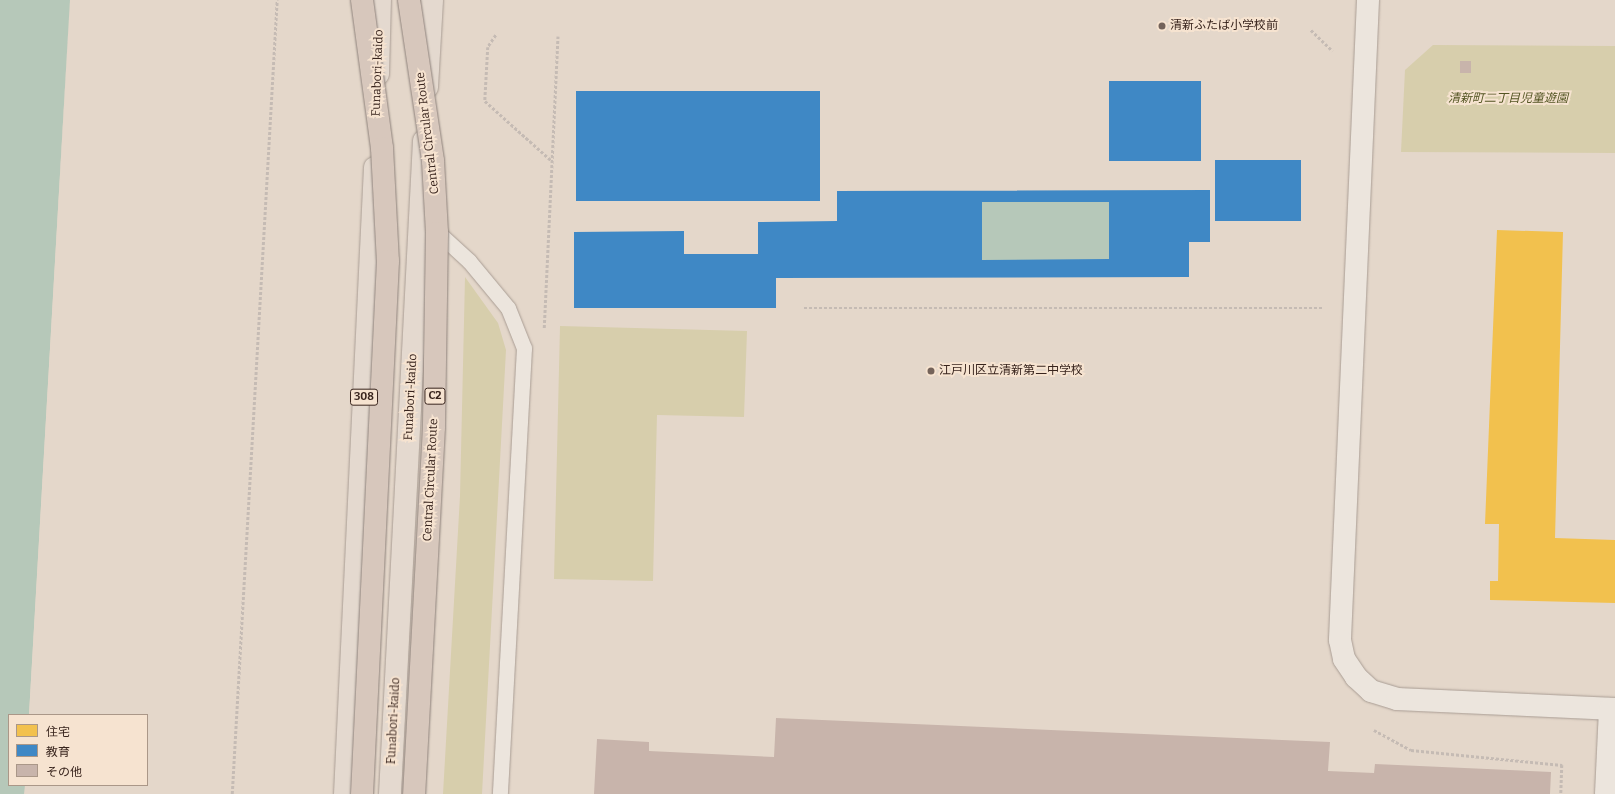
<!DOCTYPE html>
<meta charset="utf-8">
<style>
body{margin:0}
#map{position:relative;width:1615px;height:794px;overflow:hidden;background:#e4d7ca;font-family:Bitter,"Noto Sans JP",serif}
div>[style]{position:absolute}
.green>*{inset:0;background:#d7ceac}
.water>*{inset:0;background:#b6c8b9;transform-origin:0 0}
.pier>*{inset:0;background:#e4d7ca}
.homes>*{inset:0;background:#f2c14e}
.schools>*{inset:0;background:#3f88c5;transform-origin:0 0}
.building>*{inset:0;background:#c8b4ab;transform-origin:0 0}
.path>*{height:2.5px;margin-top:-1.25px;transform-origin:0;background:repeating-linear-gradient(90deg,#c5bbb4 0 3px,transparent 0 5px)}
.roads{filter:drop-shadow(0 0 1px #a99d94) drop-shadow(0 0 1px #a99d94)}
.lane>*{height:15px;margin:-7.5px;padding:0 7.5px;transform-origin:7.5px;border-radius:7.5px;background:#ece5dd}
.secondary>*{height:22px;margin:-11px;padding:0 11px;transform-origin:11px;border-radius:11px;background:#ece5dd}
.primary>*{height:22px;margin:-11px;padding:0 11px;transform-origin:11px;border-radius:11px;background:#e4d9cf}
.bridges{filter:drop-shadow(0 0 1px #8e827b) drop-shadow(0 0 1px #8e827b)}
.highway-bridge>*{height:22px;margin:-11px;padding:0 11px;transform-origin:11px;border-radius:11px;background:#d7c7bc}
.dots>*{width:11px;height:11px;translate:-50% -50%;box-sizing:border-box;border:2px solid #f6e3d0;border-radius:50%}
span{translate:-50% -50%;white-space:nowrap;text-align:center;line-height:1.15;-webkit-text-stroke:4px #f6e3d0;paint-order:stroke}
.shield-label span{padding:1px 3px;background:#f6e3d0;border:1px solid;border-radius:3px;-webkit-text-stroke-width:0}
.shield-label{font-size:11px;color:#38241d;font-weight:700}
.poi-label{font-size:12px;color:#38241d}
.left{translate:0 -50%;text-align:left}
.street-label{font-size:12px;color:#38241d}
.park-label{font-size:12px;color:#535523;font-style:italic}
.legend{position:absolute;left:8px;top:714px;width:140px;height:72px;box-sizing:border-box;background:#f6e3d0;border:1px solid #aa9788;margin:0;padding:5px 7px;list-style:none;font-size:12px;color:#38241d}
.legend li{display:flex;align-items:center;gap:8px;height:20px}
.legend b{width:20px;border:1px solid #aa9788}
</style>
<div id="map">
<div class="green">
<i style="clip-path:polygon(1433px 45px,1615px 46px,1615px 153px,1401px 152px,1405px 70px)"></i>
<i style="clip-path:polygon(465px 277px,498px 323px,506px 350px,482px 794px,443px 794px,460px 496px)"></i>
<i style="clip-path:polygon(560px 326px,747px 331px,744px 417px,657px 415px,653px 581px,554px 579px)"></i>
</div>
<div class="water">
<i style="clip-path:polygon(0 0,70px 0,29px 715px,9px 715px,9px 785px,25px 785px,24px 794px,0 794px)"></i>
<i style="left:982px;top:202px;width:127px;height:58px"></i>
</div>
<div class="pier">
<i style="clip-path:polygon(70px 0,31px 715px,29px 715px)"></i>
</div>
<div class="homes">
<i style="clip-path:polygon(1497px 230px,1563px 232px,1555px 538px,1615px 540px,1615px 603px,1490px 600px,1490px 581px,1498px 581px,1499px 524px,1485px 524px)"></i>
</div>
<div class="schools">
<i style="left:1109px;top:81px;width:92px;height:80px"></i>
<i style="left:820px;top:91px;width:110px;height:244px;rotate:90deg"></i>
<i style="left:1215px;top:160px;width:86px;height:61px"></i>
<i style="clip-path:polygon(evenodd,1210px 190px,1210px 242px,1189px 242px,1189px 277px,776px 278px,776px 308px,574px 308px,574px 232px,684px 231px,684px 254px,758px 254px,758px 222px,837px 221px,837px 191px,1210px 190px,982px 202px,1109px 202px,1109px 259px,982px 260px,982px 202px)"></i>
</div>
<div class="building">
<i style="left:1460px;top:61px;width:11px;height:12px"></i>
<i style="clip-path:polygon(776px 718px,1330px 742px,1328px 771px,1374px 773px,1375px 764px,1551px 772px,1550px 794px,594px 794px,597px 739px,649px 742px,649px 751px,774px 757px)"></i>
</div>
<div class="path">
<i style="left:1311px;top:30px;width:30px;rotate:44deg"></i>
<i style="left:496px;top:35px;width:14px;rotate:124deg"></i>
<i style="left:488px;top:47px;width:54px;rotate:93.2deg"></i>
<i style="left:485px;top:101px;width:89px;rotate:41.8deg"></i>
<i style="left:804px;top:308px;width:518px"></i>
<i style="left:544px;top:328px;width:292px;rotate:-87.3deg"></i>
<i style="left:1374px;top:730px;width:42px;rotate:28.4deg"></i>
<i style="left:1411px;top:750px;width:152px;rotate:5.7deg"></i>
<i style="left:1562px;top:765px;width:29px;rotate:92deg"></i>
<i style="left:232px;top:794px;width:795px;rotate:-86.76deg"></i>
</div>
<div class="roads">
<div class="lane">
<i style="left:433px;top:228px;width:49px;rotate:42.5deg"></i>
<i style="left:469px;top:261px;width:61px;rotate:50.3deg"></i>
<i style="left:508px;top:308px;width:43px;rotate:68.2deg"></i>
<i style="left:524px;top:348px;width:447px;rotate:93.1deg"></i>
</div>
<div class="secondary">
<i style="left:1368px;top:0;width:641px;rotate:92.51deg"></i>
<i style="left:1340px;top:640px;width:19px;rotate:78deg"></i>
<i style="left:1344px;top:659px;width:22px;rotate:56deg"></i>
<i style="left:1356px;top:677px;width:21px;rotate:43deg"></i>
<i style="left:1371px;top:691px;width:27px;rotate:17deg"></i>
<i style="left:1397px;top:699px;width:218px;rotate:2.6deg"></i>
<i style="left:1606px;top:794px;width:85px;rotate:-87.3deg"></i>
</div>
<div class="primary">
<i style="left:378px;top:74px;width:74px;rotate:-88.5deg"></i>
<i style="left:427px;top:87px;width:87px;rotate:-86.7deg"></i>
<i style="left:345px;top:794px;width:627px;rotate:-87.26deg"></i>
<i style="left:390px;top:794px;width:654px;rotate:-87.02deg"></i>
</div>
</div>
<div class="bridges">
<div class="highway-bridge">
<i style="left:362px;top:0;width:149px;rotate:82.3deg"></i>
<i style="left:382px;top:148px;width:113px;rotate:87deg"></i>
<i style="left:388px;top:261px;width:534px;rotate:92.79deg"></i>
<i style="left:409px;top:0;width:163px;rotate:81.5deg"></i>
<i style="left:433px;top:161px;width:72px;rotate:86.8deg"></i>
<i style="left:437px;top:233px;width:194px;rotate:90.9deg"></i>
<i style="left:434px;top:427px;width:368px;rotate:93.1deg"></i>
</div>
</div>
<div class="dots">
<i style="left:1162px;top:26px;background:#74635a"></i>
<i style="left:931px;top:371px;background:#74635a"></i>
</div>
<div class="shield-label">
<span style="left:435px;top:396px">C2</span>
<span style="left:364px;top:397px">308</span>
</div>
<div class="poi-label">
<span class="left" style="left:1170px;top:26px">清新ふたば小学校前</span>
<span class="left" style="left:939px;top:371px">江戸川区立清新第二中学校</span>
</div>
<div class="street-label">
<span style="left:378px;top:73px;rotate:-88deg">Funabori-kaido</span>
<span style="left:428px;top:133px;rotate:-97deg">Central Circular Route</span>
<span style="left:411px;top:397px;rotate:-87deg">Funabori-kaido</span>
<span style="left:431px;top:480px;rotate:-87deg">Central Circular Route</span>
<span style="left:394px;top:721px;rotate:-87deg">Funabori-kaido</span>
</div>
<div class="park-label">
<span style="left:1508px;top:99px">清新町二丁目児童遊園</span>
</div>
<ul class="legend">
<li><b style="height:11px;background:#f2c14e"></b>住宅</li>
<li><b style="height:11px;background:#3f88c5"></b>教育</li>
<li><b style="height:11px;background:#c8b4ab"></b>その他</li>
</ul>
</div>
